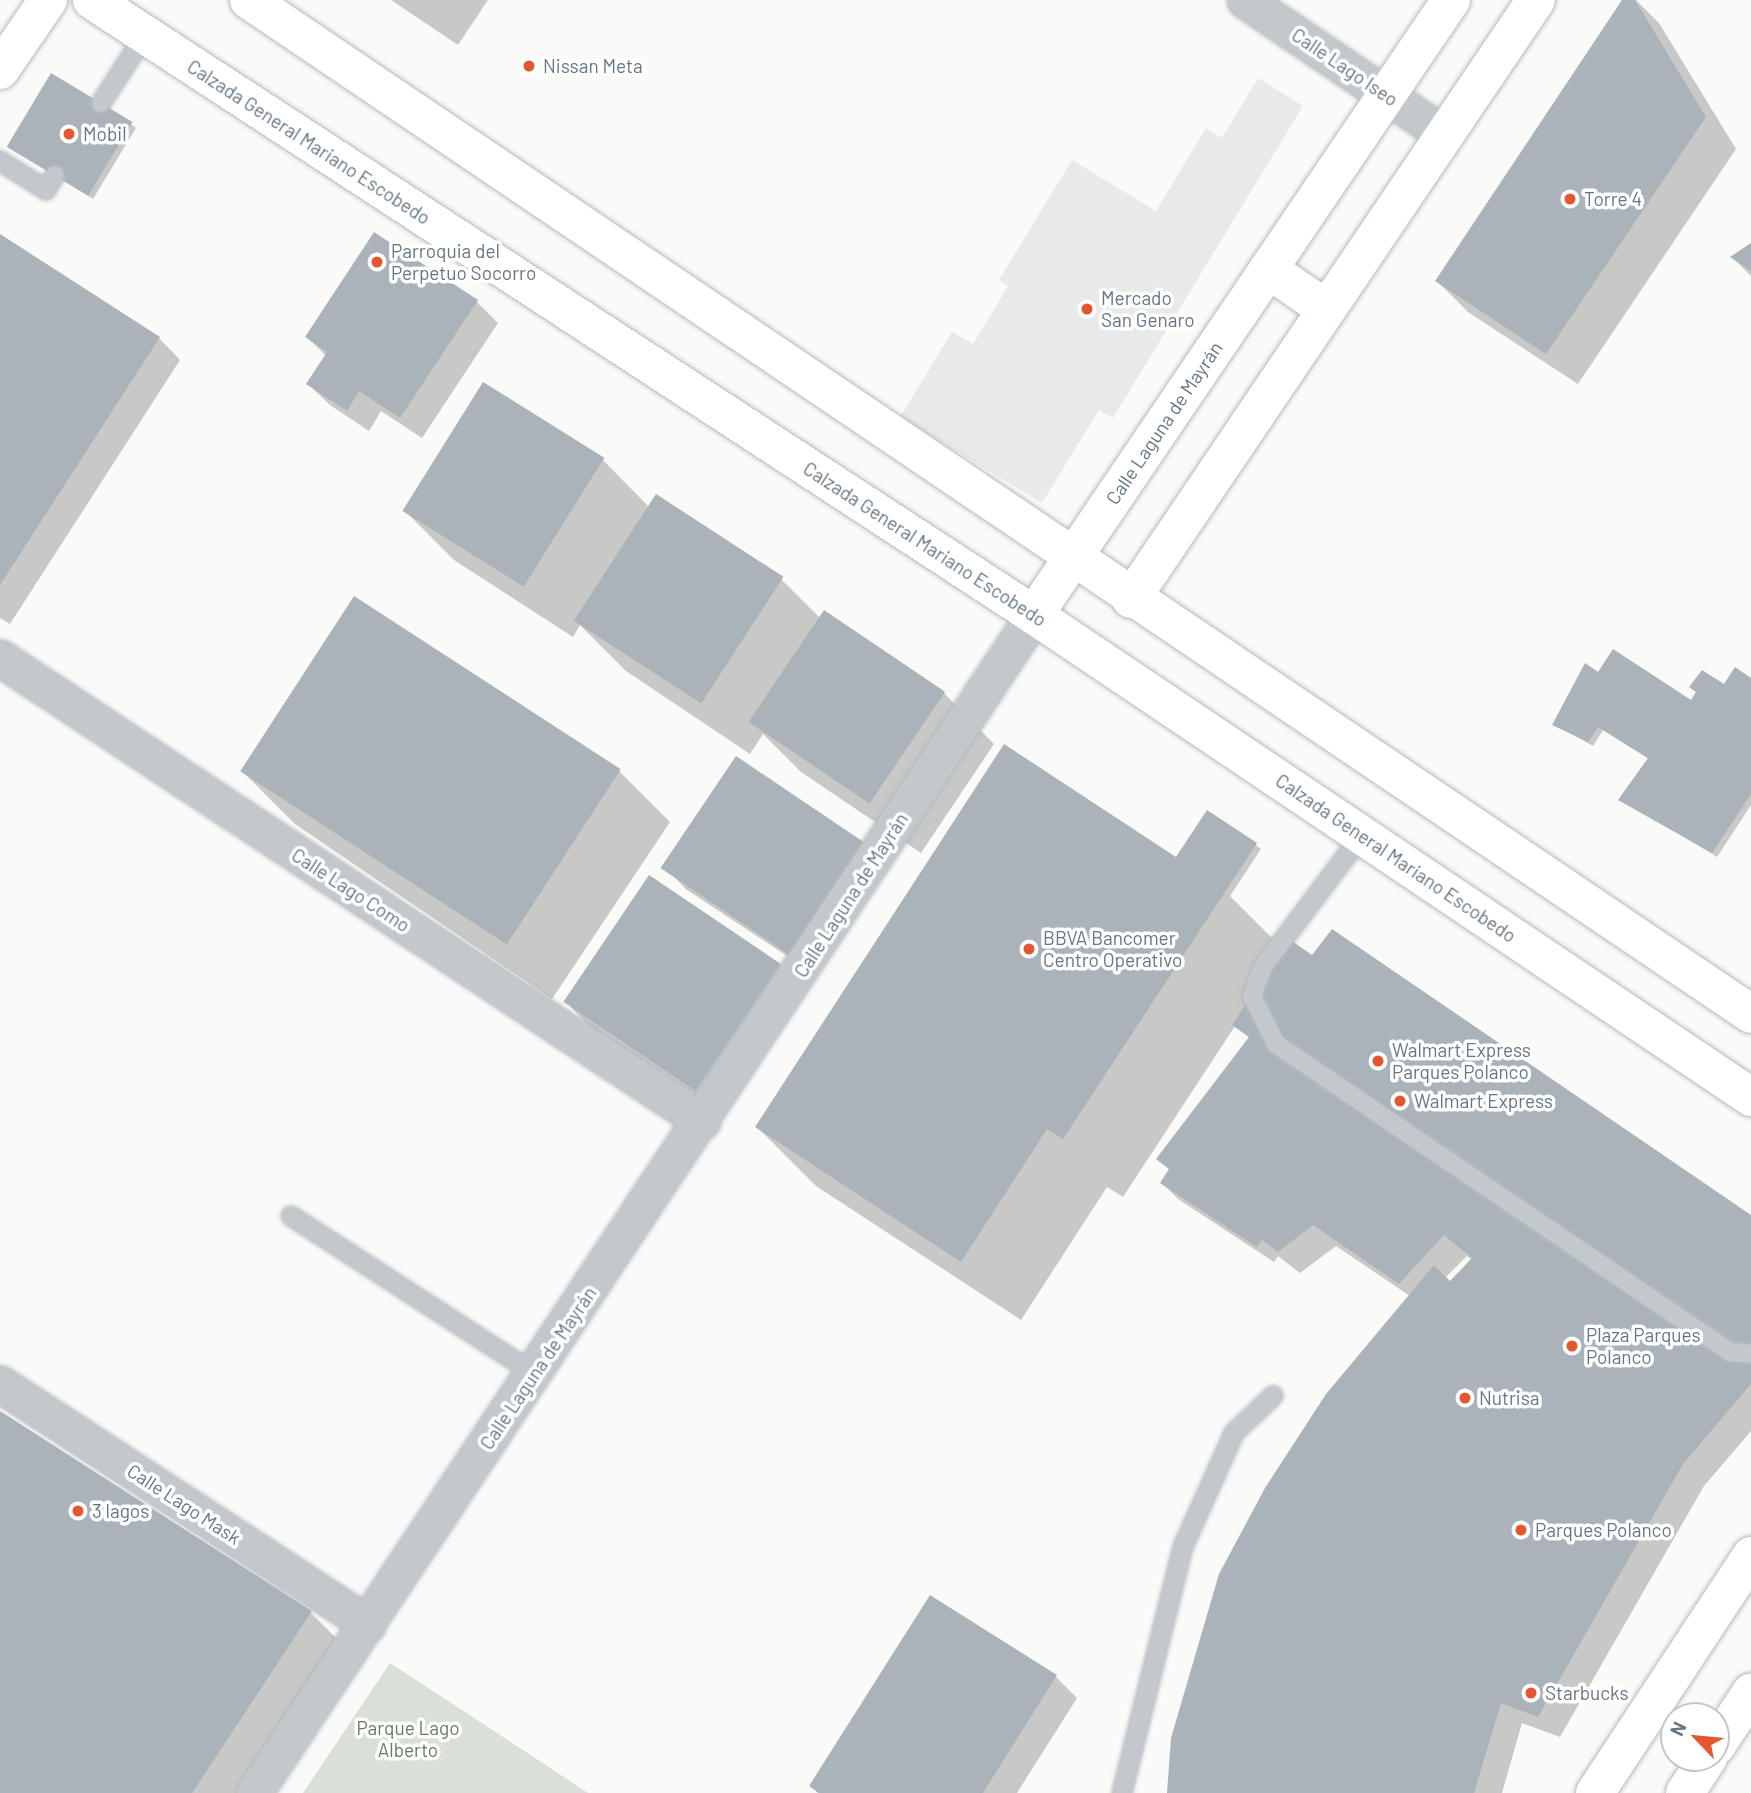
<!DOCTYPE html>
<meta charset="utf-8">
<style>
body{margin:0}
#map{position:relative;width:1751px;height:1793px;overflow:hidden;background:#fafaf8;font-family:Barlow,sans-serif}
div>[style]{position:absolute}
.built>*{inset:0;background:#e8e9e9}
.green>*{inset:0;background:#dadfd7}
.shadow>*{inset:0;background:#0003}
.building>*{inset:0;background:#aab3b9;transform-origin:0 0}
.roads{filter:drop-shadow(0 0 2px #b3babf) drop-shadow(0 0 2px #b3babf)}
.lane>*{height:18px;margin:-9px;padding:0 9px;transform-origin:9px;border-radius:9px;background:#c3c8cc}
.street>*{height:35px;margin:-17.5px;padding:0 17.5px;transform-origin:17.5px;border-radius:17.5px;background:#c3c8cc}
.secondary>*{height:38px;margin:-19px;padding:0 19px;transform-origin:19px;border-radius:19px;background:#fff}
.dots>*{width:19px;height:19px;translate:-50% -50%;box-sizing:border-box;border:4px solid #fff;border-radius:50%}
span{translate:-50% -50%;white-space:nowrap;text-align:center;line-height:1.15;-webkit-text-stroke:7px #fff;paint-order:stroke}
.poi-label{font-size:19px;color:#657683}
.left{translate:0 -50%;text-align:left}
.street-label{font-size:19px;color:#657683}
.park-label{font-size:19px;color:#687a64}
.north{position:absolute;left:1660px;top:1702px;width:70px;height:70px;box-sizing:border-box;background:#fff;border:2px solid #c1c8cd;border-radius:50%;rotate:296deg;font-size:19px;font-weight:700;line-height:28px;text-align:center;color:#657683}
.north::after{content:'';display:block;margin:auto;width:24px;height:32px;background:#e4572e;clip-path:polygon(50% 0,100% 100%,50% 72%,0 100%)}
</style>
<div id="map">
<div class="built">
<i style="clip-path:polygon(1258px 78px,1303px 106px,1113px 418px,1099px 410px,1042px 503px,900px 417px,952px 332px,973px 344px,1008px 286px,999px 280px,1072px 160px,1156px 211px,1206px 128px,1222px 138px)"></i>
</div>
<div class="green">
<i style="clip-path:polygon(390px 1663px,523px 1750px,588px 1793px,303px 1793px)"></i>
</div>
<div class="shadow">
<i style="clip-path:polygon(391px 0,488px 0,458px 45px)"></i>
<i style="clip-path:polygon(1624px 0,1636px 0,1659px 23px,1736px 149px,1578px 384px,1468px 312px,1437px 281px)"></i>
<i style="clip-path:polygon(131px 124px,136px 128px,93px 199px,9px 146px)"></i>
<i style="clip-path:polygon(0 236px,159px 338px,180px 360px,10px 624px,0 618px)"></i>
<i style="clip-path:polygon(1751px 245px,1751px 276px,1732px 257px)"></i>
<i style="clip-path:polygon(476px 301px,498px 323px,422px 438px,381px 411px,369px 431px,330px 405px,308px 384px,326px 356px,307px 337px)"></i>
<i style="clip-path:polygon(603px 460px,650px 508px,782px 580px,820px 618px,944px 693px,994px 744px,921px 853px,801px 772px,763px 734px,750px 754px,626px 671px,580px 625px,573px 637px,454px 560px,403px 509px)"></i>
<i style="clip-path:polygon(1599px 675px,1691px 703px,1751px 680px,1751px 805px,1717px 857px,1621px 799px,1649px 759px,1603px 730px,1593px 746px,1554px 724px)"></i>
<i style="clip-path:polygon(619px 771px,670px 822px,552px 999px,295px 824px,244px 773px)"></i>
<i style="clip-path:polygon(evenodd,1208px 812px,1261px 849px,1230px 896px,1284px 950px,1751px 1217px,1751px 1431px,1704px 1486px,1560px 1737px,1522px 1723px,1502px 1793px,1168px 1793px,1410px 1296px,1336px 1246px,1300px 1273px,1278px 1256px,1274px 1262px,1178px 1199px,1162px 1183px,1170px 1170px,1158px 1158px,1250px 1038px,1235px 1026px,1123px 1197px,1107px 1187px,1021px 1320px,816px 1186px,757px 1127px,1177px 860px,1208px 812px,1467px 1256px,1472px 1260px,1450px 1283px,1445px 1278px,1467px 1256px)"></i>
<i style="clip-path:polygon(863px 844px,810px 971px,687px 890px,666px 869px)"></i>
<i style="clip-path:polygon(650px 877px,780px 965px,802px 986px,722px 1112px,589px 1026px,568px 1004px)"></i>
<i style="clip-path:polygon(0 1413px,311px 1613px,342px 1644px,243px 1793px,0 1793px)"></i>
<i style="clip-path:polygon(1056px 1677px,1077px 1698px,1017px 1793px,818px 1793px,811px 1786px)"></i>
</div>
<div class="building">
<i style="clip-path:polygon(1622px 0,1635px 0,1706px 117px,1546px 354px,1435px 281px)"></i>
<i style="left:51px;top:73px;width:95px;height:86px;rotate:31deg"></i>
<i style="clip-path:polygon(374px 232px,478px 300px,400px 418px,359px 391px,347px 411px,306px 384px,327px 352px,305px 337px)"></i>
<i style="clip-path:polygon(0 234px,160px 337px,0 585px)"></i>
<i style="clip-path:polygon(1751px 243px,1751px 271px,1730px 257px)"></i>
<i style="left:483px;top:382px;width:143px;height:152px;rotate:32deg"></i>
<i style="left:656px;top:494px;width:152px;height:151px;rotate:33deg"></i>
<i style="left:354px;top:596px;width:318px;height:209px;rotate:33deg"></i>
<i style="left:824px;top:610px;width:146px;height:135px;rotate:34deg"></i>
<i style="clip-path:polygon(1613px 649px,1691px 700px,1696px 692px,1689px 687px,1702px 670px,1724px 684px,1735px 667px,1751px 678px,1751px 794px,1712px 853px,1618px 800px,1648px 758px,1598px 727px,1588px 742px,1552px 725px,1585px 663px,1598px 672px)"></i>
<i style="clip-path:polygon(1004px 744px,1176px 857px,1207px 810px,1257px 843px,1063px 1139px,1047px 1129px,961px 1262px,755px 1127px)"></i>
<i style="left:736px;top:756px;width:154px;height:135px;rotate:34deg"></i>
<i style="left:649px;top:875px;width:159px;height:153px;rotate:34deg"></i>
<i style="clip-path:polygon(1332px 929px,1751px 1215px,1751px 1384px,1683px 1464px,1538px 1717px,1501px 1703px,1474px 1793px,1167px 1793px,1171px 1738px,1219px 1574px,1265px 1488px,1326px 1394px,1434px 1265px,1450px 1281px,1472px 1258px,1444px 1235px,1399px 1284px,1313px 1225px,1278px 1252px,1262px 1240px,1257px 1247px,1160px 1183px,1169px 1169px,1156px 1159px,1249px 1037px,1232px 1025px,1289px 939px,1312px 955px)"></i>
<i style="clip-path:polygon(0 1411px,312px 1611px,192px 1793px,0 1793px)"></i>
<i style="clip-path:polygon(930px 1595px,1057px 1675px,983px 1793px,819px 1793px,809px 1786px)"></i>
</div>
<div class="roads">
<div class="lane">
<i style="left:101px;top:103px;width:81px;rotate:-57.1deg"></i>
<i style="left:0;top:161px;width:54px;rotate:32.2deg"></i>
<i style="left:46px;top:190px;width:17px;rotate:-59deg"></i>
<i style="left:1362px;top:835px;width:165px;rotate:126.9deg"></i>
<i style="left:1263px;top:967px;width:31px;rotate:111deg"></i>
<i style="left:1252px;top:996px;width:54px;rotate:63.4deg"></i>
<i style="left:1276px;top:1044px;width:549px;rotate:34.15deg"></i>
<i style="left:1730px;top:1352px;width:21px;rotate:5deg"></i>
<i style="left:291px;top:1216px;width:291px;rotate:32.9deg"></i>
<i style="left:1122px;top:1793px;width:253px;rotate:-76.1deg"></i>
<i style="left:1183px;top:1547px;width:125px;rotate:-65.9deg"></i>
<i style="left:1234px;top:1433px;width:54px;rotate:-43.5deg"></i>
</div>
<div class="street">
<i style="left:1245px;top:0;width:240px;rotate:34deg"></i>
<i style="left:0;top:658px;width:841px;rotate:33.41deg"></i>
<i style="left:0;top:1384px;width:439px;rotate:33.1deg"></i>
<i style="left:254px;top:1793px;width:1413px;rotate:-56.49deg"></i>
</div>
<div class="secondary">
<i style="left:92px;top:0;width:1125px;rotate:33.14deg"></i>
<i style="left:1034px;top:615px;width:864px;rotate:33.91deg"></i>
<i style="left:249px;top:0;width:1812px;rotate:34.02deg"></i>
<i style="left:0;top:70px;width:85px;rotate:-55.6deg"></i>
<i style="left:1268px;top:269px;width:70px;rotate:34.6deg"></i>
<i style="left:1131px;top:599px;width:723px;rotate:-55.94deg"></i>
<i style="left:1034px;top:615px;width:743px;rotate:-55.86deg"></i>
<i style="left:1716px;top:1746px;width:64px;rotate:-56.6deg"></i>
<i style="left:1595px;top:1793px;width:284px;rotate:-56.6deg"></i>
<i style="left:1685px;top:1793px;width:42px;rotate:-56.7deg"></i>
</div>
</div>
<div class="dots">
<i style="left:529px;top:66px;background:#e4572e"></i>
<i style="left:69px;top:134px;background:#e4572e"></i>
<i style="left:1570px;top:199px;background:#e4572e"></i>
<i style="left:377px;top:262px;background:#e4572e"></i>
<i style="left:1087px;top:309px;background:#e4572e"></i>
<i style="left:1029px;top:949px;background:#e4572e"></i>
<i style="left:1378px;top:1061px;background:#e4572e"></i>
<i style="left:1400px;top:1101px;background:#e4572e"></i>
<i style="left:1572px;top:1346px;background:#e4572e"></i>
<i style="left:1465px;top:1398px;background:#e4572e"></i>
<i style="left:78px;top:1511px;background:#e4572e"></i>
<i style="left:1521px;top:1530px;background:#e4572e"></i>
<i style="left:1531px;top:1693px;background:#e4572e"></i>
</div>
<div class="poi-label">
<span class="left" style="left:543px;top:66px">Nissan Meta</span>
<span class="left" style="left:83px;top:134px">Mobil</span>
<span class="left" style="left:1584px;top:199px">Torre 4</span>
<span class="left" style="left:391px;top:262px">Parroquia del<br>Perpetuo Socorro</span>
<span class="left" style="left:1101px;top:309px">Mercado<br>San Genaro</span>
<span class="left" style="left:1043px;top:949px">BBVA Bancomer<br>Centro Operativo</span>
<span class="left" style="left:1392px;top:1061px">Walmart Express<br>Parques Polanco</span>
<span class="left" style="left:1414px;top:1101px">Walmart Express</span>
<span class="left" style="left:1586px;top:1346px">Plaza Parques<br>Polanco</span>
<span class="left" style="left:1479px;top:1398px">Nutrisa</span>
<span class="left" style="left:92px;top:1511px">3 lagos</span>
<span class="left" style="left:1535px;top:1530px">Parques Polanco</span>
<span class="left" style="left:1545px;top:1693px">Starbucks</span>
</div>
<div class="street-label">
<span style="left:1345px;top:67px;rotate:34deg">Calle Lago Iseo</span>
<span style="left:309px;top:142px;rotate:33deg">Calzada General Mariano Escobedo</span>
<span style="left:1164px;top:423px;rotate:-56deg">Calle Laguna de Mayrán</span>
<span style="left:925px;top:544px;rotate:33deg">Calzada General Mariano Escobedo</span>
<span style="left:1396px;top:858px;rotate:34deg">Calzada General Mariano Escobedo</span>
<span style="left:351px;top:890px;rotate:33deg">Calle Lago Como</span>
<span style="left:851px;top:895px;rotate:-57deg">Calle Laguna de Mayrán</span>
<span style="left:538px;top:1368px;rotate:-56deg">Calle Laguna de Mayrán</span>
<span style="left:184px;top:1504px;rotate:33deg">Calle Lago Mask</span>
</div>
<div class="park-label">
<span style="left:408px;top:1739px">Parque Lago<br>Alberto</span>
</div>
<div class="north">N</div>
</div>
